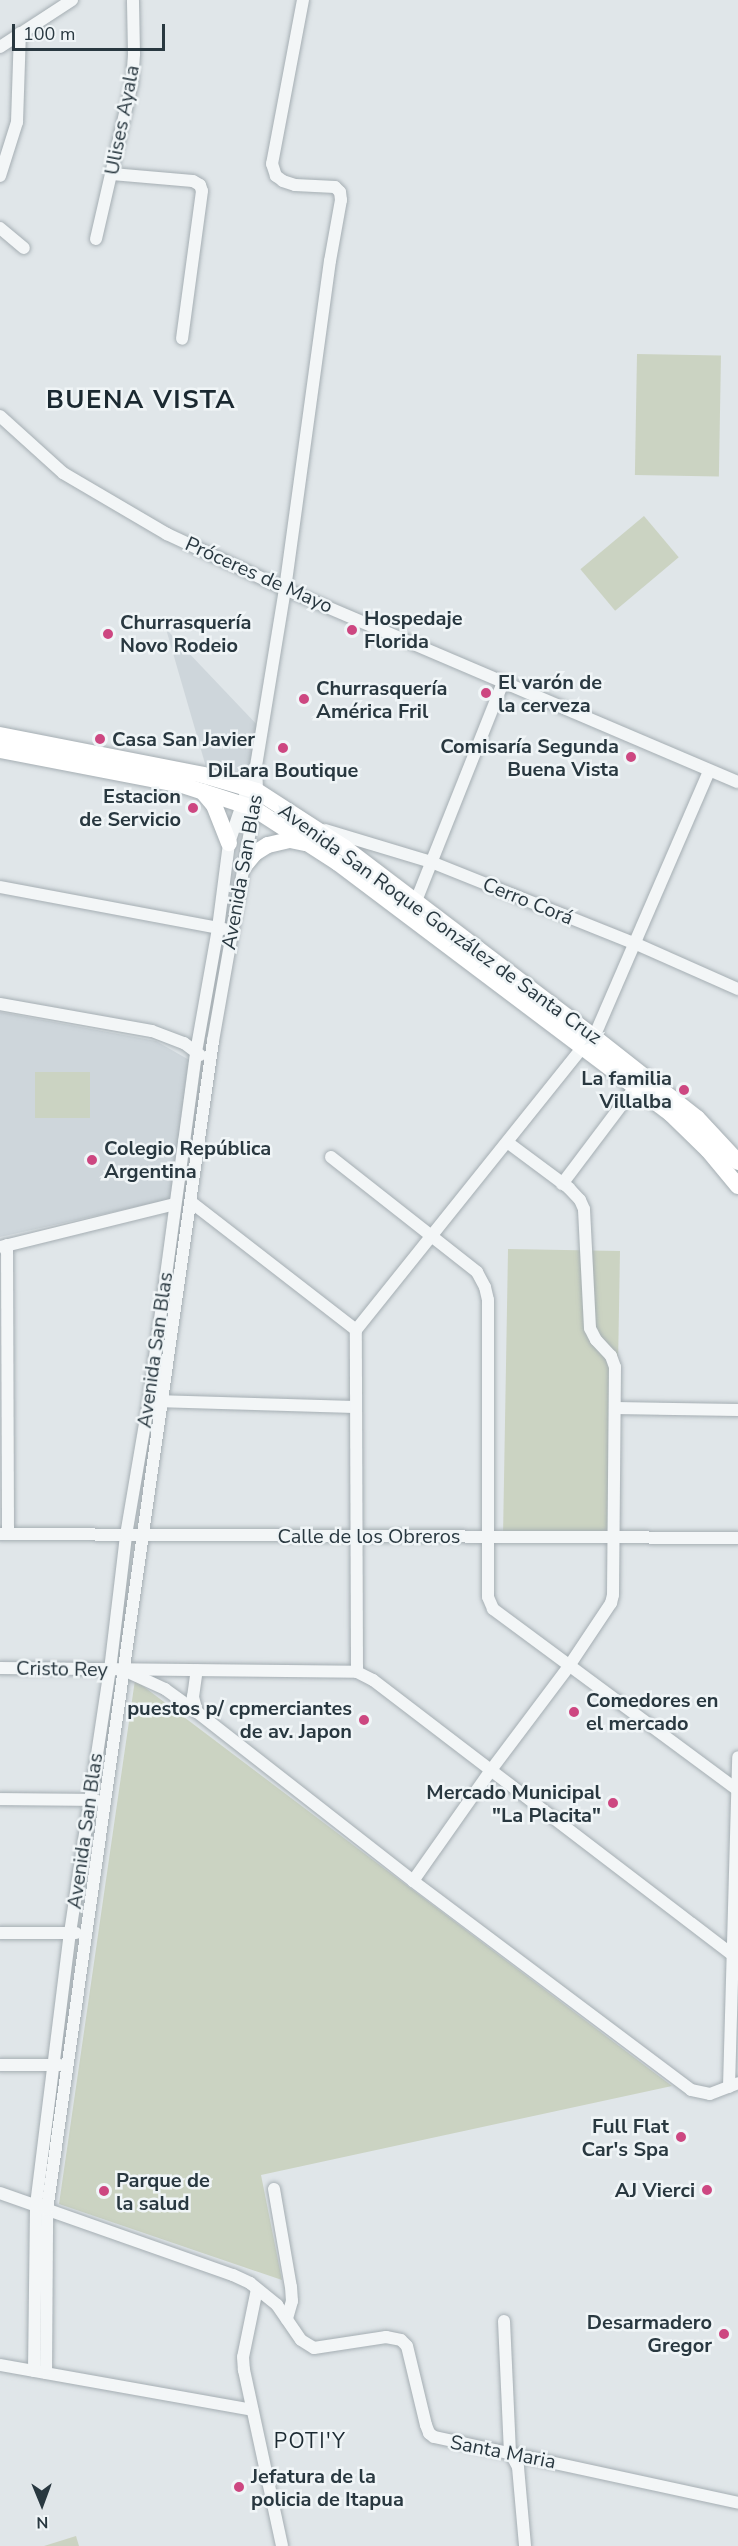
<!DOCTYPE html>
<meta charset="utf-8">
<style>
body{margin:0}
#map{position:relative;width:738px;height:2546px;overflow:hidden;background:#e0e6e9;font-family:"Nunito Sans",sans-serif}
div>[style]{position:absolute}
.built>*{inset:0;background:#ced6db}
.green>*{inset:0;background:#cbd3c2;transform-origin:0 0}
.roads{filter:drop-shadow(0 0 2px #a5aeb3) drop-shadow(0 0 2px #a5aeb3)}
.minor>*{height:12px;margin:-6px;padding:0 6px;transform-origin:6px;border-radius:6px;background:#f3f6f7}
.highway>*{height:16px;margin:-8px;padding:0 8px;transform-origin:8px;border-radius:8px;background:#fff}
.dots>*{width:16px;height:16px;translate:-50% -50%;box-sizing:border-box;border:3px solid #f0f5f7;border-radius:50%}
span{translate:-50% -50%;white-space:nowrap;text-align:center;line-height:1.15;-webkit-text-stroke:5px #f0f5f7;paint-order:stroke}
.street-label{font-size:20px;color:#293840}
.poi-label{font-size:20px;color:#293840;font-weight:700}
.left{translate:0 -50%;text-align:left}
.right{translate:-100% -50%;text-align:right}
.neighbourhood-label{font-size:21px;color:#1b2931;letter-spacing:1.5px}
.district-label{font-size:26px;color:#1b2931;font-weight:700;letter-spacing:1.5px}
.north{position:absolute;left:12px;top:2474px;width:60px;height:60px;-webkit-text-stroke:4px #f0f5f7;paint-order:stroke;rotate:179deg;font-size:16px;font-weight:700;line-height:24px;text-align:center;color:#293840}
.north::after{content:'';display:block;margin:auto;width:21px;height:27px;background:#293840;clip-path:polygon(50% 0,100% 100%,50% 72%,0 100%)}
.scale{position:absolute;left:12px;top:24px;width:153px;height:27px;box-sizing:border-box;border:3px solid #293840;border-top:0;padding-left:8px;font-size:18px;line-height:21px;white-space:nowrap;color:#293840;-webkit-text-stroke:4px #f0f5f7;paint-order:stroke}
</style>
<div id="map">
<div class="built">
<i style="clip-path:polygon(166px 629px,261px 729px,251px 783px,206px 767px)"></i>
<i style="clip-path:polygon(0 1012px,156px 1041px,198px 1065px,180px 1197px,0 1237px)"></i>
</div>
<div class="green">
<i style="left:637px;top:354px;width:84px;height:121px;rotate:1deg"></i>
<i style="left:644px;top:516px;width:54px;height:83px;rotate:50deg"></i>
<i style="left:35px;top:1072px;width:55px;height:46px"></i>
<i style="left:620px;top:1251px;width:283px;height:112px;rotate:91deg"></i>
<i style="clip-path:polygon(135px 1680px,672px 2086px,261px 2175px,282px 2280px,59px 2204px)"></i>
<i style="clip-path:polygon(76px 2536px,79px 2546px,44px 2546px)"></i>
</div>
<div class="roads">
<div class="minor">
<i style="left:0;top:47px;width:86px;rotate:-33.1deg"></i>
<i style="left:112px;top:174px;width:81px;rotate:4.9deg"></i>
<i style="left:193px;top:181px;width:8px;rotate:30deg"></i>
<i style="left:200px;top:185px;width:6px;rotate:72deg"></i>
<i style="left:202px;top:191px;width:149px;rotate:97.7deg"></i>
<i style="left:0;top:176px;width:57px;rotate:-72.5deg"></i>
<i style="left:17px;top:122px;width:89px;rotate:-88.1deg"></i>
<i style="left:0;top:228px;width:31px;rotate:40deg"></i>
<i style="left:96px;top:239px;width:160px;rotate:-77deg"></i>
<i style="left:132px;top:83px;width:29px;rotate:-86deg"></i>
<i style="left:134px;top:54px;width:54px;rotate:-91.1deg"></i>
<i style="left:0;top:416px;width:85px;rotate:42.1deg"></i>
<i style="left:63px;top:473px;width:121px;rotate:30.4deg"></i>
<i style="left:167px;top:534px;width:130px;rotate:25deg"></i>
<i style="left:285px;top:589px;width:492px;rotate:23.1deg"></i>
<i style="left:325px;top:830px;width:111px;rotate:16.8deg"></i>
<i style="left:431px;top:862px;width:219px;rotate:21.8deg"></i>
<i style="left:634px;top:943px;width:114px;rotate:23.9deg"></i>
<i style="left:0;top:887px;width:228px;rotate:10.6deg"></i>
<i style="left:416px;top:901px;width:236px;rotate:-68.3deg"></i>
<i style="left:0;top:1004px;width:154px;rotate:10.1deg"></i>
<i style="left:152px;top:1031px;width:34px;rotate:21deg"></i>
<i style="left:184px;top:1043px;width:20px;rotate:37deg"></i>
<i style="left:331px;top:1157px;width:186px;rotate:38.2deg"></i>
<i style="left:477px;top:1272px;width:17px;rotate:62deg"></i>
<i style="left:485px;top:1287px;width:13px;rotate:77deg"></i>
<i style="left:488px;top:1300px;width:297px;rotate:90deg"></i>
<i style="left:488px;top:1597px;width:13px;rotate:67deg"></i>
<i style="left:493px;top:1609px;width:305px;rotate:36.5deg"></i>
<i style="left:562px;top:1184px;width:121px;rotate:-53deg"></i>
<i style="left:191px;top:1202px;width:209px;rotate:37.8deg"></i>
<i style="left:7px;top:1245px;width:289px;rotate:89.8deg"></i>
<i style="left:1px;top:1247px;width:179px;rotate:-13.9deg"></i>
<i style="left:155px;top:1401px;width:199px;rotate:1.7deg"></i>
<i style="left:615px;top:1408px;width:123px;rotate:0.9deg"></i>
<i style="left:0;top:1534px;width:738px;rotate:0.31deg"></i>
<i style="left:0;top:1668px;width:357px;rotate:0.6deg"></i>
<i style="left:357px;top:1672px;width:18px;rotate:27deg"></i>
<i style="left:373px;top:1680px;width:459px;rotate:37.4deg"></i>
<i style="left:128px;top:1672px;width:41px;rotate:24.7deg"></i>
<i style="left:165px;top:1689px;width:39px;rotate:36deg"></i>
<i style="left:197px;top:1712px;width:274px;rotate:38deg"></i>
<i style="left:413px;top:1881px;width:348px;rotate:36.9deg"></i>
<i style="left:691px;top:2090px;width:19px;rotate:12deg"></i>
<i style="left:710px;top:2094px;width:30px;rotate:-21deg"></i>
<i style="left:357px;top:1672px;width:342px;rotate:-90.2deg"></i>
<i style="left:356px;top:1330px;width:363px;rotate:-51.3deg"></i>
<i style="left:583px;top:1047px;width:15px;rotate:-42deg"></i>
<i style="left:594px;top:1037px;width:290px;rotate:-66.6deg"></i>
<i style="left:197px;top:1712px;width:16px;rotate:-105deg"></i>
<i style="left:193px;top:1697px;width:27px;rotate:-82deg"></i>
<i style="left:0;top:1799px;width:96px;rotate:0.6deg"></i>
<i style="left:413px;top:1881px;width:136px;rotate:-54.9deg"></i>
<i style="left:491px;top:1770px;width:130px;rotate:-53.1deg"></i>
<i style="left:569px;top:1666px;width:76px;rotate:-56.3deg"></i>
<i style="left:611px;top:1603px;width:8px;rotate:-76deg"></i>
<i style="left:613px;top:1595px;width:228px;rotate:-89.5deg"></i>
<i style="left:615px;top:1367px;width:12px;rotate:-110deg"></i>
<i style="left:611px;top:1356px;width:22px;rotate:-133deg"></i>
<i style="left:596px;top:1340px;width:13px;rotate:-117deg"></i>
<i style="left:590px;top:1328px;width:119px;rotate:-92.9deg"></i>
<i style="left:584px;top:1209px;width:10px;rotate:-114deg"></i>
<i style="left:580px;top:1200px;width:16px;rotate:-133deg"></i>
<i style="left:569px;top:1188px;width:77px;rotate:-143.4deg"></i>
<i style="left:0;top:1933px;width:76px"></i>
<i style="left:0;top:2065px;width:60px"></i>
<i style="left:729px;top:2087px;width:330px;rotate:-88.4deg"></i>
<i style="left:274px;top:2189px;width:99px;rotate:80.2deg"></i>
<i style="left:291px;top:2287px;width:14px;rotate:86deg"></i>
<i style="left:292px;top:2301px;width:19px;rotate:106deg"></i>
<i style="left:0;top:2193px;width:247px;rotate:19.4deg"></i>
<i style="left:233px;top:2275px;width:19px;rotate:25deg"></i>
<i style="left:250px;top:2283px;width:35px;rotate:39deg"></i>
<i style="left:277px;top:2305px;width:42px;rotate:55.6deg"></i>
<i style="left:301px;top:2340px;width:15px;rotate:32deg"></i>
<i style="left:314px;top:2348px;width:73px;rotate:-8.7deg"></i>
<i style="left:386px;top:2337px;width:15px;rotate:11deg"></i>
<i style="left:401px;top:2340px;width:8px;rotate:45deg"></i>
<i style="left:407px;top:2346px;width:81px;rotate:76.5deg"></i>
<i style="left:426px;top:2425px;width:9px;rotate:69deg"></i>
<i style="left:429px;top:2433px;width:6px;rotate:39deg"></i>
<i style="left:434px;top:2437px;width:311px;rotate:12.2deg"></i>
<i style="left:257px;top:2289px;width:69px;rotate:101.6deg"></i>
<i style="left:243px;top:2357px;width:13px;rotate:86deg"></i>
<i style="left:244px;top:2370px;width:180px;rotate:77.8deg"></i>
<i style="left:504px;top:2321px;width:131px;rotate:87.4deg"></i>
<i style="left:510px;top:2452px;width:17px;rotate:62deg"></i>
<i style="left:518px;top:2467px;width:79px;rotate:84.9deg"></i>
<i style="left:0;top:2365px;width:256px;rotate:10.1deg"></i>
<i style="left:34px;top:2371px;width:166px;rotate:-89.3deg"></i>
<i style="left:36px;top:2205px;width:274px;rotate:-82.9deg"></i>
<i style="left:70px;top:1933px;width:266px;rotate:-81.4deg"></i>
<i style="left:110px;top:1670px;width:136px;rotate:-83.2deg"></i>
<i style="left:126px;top:1535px;width:136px;rotate:-80.3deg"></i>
<i style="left:149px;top:1401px;width:352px;rotate:-82.3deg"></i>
<i style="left:196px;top:1052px;width:126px;rotate:-79.9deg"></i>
<i style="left:218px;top:928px;width:86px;rotate:-82.6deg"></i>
<i style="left:229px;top:843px;width:65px;rotate:-71.3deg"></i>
<i style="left:46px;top:2373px;width:163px;rotate:-89.6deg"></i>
<i style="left:47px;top:2210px;width:1181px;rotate:-81.92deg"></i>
<i style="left:213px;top:1041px;width:254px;rotate:-80deg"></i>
<i style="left:257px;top:791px;width:25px;rotate:-92deg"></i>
<i style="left:256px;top:766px;width:179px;rotate:-80.7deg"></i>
<i style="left:285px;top:589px;width:331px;rotate:-82.2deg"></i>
<i style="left:330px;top:261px;width:62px;rotate:-79.8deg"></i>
<i style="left:341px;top:200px;width:8px;rotate:-97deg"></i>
<i style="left:340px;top:192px;width:7px;rotate:-135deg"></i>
<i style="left:335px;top:187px;width:40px;rotate:-177.1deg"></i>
<i style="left:295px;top:185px;width:13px;rotate:-162deg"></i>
<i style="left:283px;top:181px;width:9px;rotate:-144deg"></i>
<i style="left:276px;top:176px;width:13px;rotate:-108deg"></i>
<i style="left:272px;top:164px;width:167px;rotate:-79.3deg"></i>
</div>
<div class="highway">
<i style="left:0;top:735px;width:207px;rotate:11.1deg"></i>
<i style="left:203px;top:775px;width:56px;rotate:16.5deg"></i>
<i style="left:257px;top:791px;width:105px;rotate:32.9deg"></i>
<i style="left:345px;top:848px;width:313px;rotate:37.2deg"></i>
<i style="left:594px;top:1037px;width:131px;rotate:38.2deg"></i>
<i style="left:697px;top:1118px;width:60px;rotate:47deg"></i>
<i style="left:0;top:750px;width:185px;rotate:10.9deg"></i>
<i style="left:182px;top:785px;width:75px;rotate:17.9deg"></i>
<i style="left:253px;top:808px;width:101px;rotate:32.9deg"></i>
<i style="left:338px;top:863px;width:416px;rotate:37deg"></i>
<i style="left:670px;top:1113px;width:53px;rotate:44.2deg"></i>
<i style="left:708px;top:1150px;width:47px;rotate:50.2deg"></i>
<i style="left:203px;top:792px;width:17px;rotate:50deg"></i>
<i style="left:214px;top:805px;width:41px;rotate:68.5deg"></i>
<i style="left:244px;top:866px;width:17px;rotate:-50deg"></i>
<i style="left:255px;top:853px;width:15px;rotate:-32deg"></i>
<i style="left:268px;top:845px;width:23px;rotate:-13deg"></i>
<i style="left:290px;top:840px;width:16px;rotate:11deg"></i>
</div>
</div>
<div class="dots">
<i style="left:352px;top:630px;background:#cd4781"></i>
<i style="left:108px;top:634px;background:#cd4781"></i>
<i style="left:486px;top:693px;background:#cd4781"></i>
<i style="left:304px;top:699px;background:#cd4781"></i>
<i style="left:100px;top:739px;background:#cd4781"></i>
<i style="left:283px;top:748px;background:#cd4781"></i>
<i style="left:631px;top:757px;background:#cd4781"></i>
<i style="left:193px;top:808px;background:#cd4781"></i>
<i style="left:684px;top:1090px;background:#cd4781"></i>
<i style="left:92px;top:1160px;background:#cd4781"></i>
<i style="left:574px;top:1712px;background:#cd4781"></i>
<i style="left:364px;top:1720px;background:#cd4781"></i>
<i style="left:613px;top:1803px;background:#cd4781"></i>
<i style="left:681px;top:2137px;background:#cd4781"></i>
<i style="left:707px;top:2190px;background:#cd4781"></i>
<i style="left:104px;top:2191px;background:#cd4781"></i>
<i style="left:724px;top:2334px;background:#cd4781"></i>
<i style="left:239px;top:2487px;background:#cd4781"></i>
</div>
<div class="street-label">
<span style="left:122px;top:120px;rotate:-79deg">Ulises Ayala</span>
<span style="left:259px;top:575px;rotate:24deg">Próceres de Mayo</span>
<span style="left:242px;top:872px;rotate:-80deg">Avenida San Blas</span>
<span style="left:528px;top:901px;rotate:22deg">Cerro Corá</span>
<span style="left:440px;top:924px;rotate:36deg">Avenida San Roque González de Santa Cruz</span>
<span style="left:155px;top:1350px;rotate:-82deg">Avenida San Blas</span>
<span style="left:369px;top:1536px">Calle de los Obreros</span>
<span style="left:62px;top:1669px;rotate:1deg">Cristo Rey</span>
<span style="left:85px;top:1831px;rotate:-82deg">Avenida San Blas</span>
<span style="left:503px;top:2452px;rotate:11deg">Santa Maria</span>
</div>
<div class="poi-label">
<span class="left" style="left:364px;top:630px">Hospedaje<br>Florida</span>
<span class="left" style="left:120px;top:634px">Churrasquería<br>Novo Rodeio</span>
<span class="left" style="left:498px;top:694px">El varón de<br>la cerveza</span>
<span class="left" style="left:316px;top:700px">Churrasquería<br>América Fril</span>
<span class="left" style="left:112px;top:739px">Casa San Javier</span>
<span class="right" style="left:619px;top:758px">Comisaría Segunda<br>Buena Vista</span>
<span style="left:283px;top:770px">DiLara Boutique</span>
<span class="right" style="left:181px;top:808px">Estacion<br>de Servicio</span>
<span class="right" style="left:672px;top:1090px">La familia<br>Villalba</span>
<span class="left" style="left:104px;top:1160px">Colegio República<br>Argentina</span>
<span class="left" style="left:586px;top:1712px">Comedores en<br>el mercado</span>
<span class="right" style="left:352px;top:1720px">puestos p/ cpmerciantes<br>de av. Japon</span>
<span class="right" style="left:601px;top:1804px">Mercado Municipal<br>"La Placita"</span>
<span class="right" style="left:669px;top:2138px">Full Flat<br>Car's Spa</span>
<span class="left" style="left:116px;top:2192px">Parque de<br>la salud</span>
<span class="right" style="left:695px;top:2190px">AJ Vierci</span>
<span class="right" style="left:712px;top:2334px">Desarmadero<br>Gregor</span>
<span class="left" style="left:251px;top:2488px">Jefatura de la<br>policia de Itapua</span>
</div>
<div class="neighbourhood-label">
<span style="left:310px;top:2441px">POTI'Y</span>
</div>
<div class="district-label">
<span style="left:141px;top:400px">BUENA VISTA</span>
</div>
<div class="north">N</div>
<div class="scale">100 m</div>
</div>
